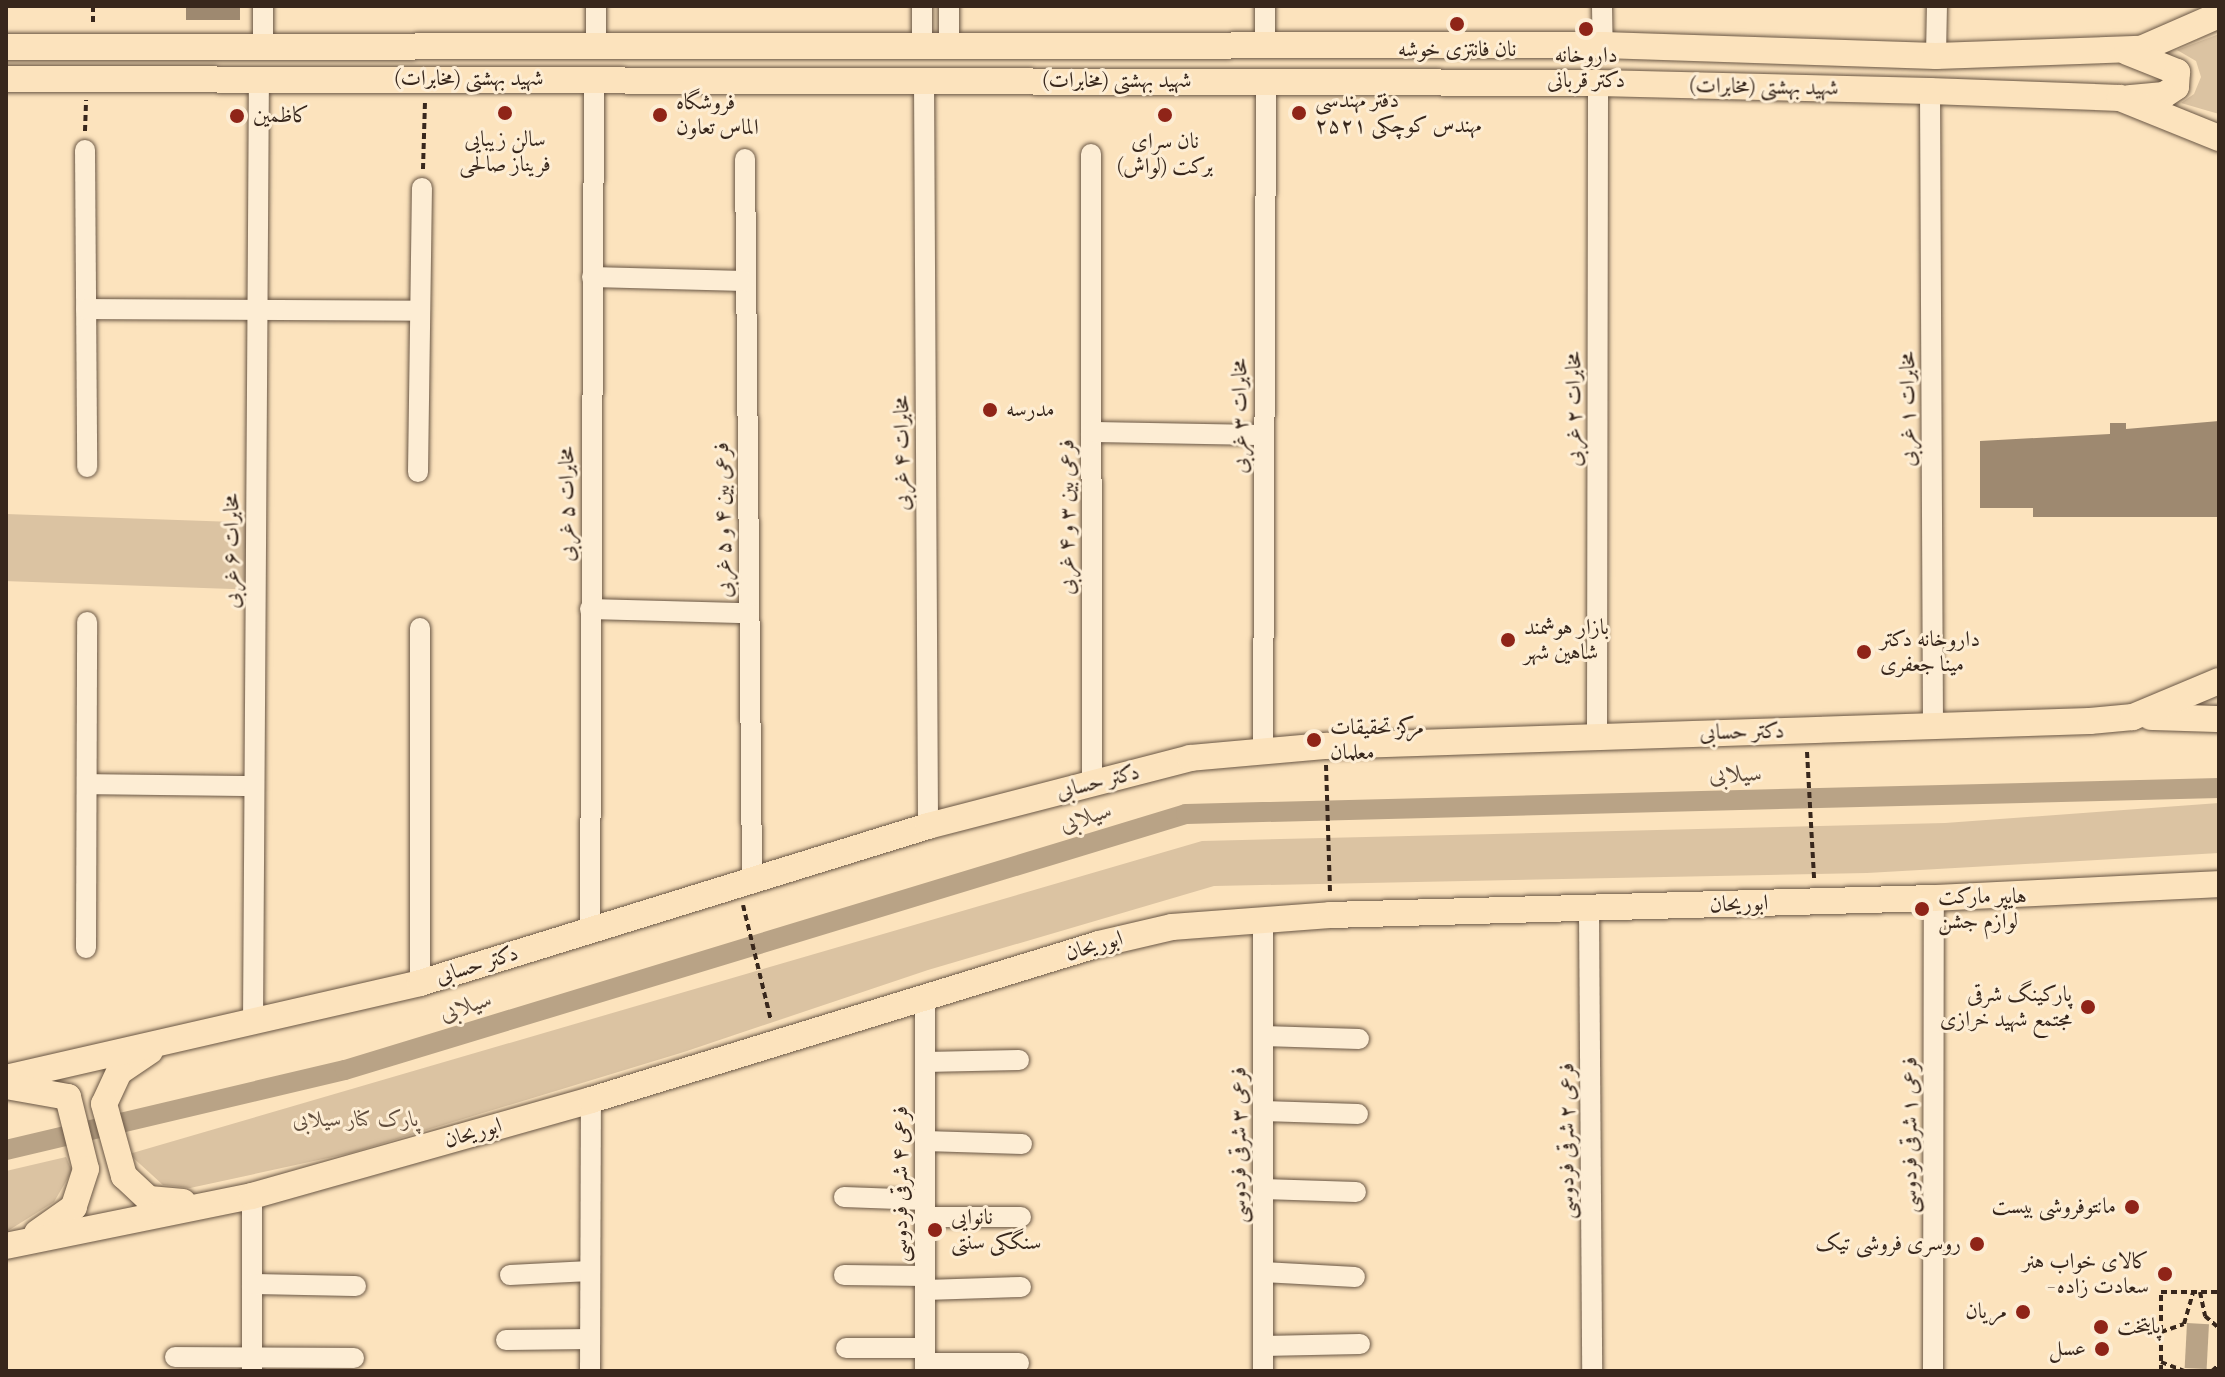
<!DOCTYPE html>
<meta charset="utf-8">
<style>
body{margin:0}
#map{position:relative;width:2225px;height:1377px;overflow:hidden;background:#fce3bd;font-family:"IM FELL French Canon",Amiri,serif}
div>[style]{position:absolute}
.green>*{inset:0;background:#dbc3a2;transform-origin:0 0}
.water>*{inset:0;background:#b9a386;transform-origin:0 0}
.canal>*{height:20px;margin:-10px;padding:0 10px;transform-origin:10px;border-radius:10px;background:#b9a386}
.building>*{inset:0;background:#9e8970;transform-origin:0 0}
.path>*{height:4px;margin-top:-2px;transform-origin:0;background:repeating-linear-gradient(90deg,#38271c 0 6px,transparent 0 10px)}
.roads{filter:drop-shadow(0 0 2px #695644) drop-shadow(0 0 2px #695644)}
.minor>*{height:20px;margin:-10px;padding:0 10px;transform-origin:10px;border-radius:10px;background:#fdedd4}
.major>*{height:26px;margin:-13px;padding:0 13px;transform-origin:13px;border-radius:13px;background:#fce3bd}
.dots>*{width:22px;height:22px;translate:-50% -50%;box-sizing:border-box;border:4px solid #fdedd4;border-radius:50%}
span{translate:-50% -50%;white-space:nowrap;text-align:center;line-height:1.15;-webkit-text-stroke:6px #fdedd4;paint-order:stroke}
.poi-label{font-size:22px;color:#38271c}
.left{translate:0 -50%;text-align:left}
.right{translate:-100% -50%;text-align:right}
.street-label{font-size:22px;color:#38271c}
.park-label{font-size:22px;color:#614e3e;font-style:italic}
.water-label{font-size:24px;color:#5f4c3c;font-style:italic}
.frame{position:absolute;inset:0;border:8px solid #38271c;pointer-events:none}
</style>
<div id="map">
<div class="green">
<i style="clip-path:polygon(2219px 34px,2219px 114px,2181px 103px,2194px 94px,2201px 77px,2196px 61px,2177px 50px)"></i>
<i style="left:6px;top:514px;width:243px;height:67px;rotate:2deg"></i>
<i style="clip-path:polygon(2219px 803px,2219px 853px,1867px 873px,1214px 886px,928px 970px,684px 1052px,351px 1153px,190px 1188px,163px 1185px,129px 1154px,1202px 841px,1945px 823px)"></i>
<i style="clip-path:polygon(66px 1157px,72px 1171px,54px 1202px,6px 1232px,6px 1171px)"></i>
</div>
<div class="water">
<i style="left:2187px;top:1323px;width:22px;height:45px;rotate:3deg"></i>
</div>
<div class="canal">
<i style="left:6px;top:1150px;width:348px;rotate:-13.3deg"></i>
<i style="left:345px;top:1070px;width:879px;rotate:-16.93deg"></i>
<i style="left:1186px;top:814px;width:1033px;rotate:-1.44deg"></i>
</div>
<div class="building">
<i style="left:186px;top:6px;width:54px;height:14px"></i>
<i style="clip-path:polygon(2219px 421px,2219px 517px,2033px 517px,2033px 508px,1980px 508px,1980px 441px,2110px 434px,2110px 423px,2126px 423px,2126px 429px)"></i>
</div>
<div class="path">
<i style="left:93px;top:6px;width:18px;rotate:90deg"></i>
<i style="left:85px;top:131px;width:31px;rotate:-88deg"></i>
<i style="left:423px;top:169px;width:67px;rotate:-88.3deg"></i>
<i style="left:1807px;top:752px;width:127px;rotate:86.8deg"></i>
<i style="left:1326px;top:765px;width:128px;rotate:88.2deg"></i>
<i style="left:743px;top:905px;width:119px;rotate:76.4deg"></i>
<i style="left:2200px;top:1292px;width:25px;rotate:78deg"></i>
<i style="left:2205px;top:1316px;width:18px;rotate:41deg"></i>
<i style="left:2161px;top:1332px;width:24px;rotate:-19deg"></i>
<i style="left:2184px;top:1324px;width:33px;rotate:-74deg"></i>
<i style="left:2161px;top:1362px;width:26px;rotate:21deg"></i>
<i style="left:2161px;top:1371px;width:79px;rotate:-90deg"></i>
<i style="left:2161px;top:1292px;width:58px"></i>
<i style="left:2212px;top:1371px;width:9px;rotate:-41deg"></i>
</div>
<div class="roads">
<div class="minor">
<i style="left:263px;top:6px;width:41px;rotate:90deg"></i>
<i style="left:596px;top:6px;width:41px;rotate:90deg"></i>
<i style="left:949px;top:6px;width:41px;rotate:90deg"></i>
<i style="left:1602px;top:6px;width:39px;rotate:89deg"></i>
<i style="left:922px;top:47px;width:41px;rotate:-90deg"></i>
<i style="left:1265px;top:47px;width:41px;rotate:-90deg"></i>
<i style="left:1936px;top:56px;width:50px;rotate:-88.9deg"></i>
<i style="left:924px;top:80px;width:746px;rotate:89.69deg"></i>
<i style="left:1930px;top:91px;width:636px;rotate:89.73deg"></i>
<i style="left:85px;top:150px;width:317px;rotate:89.6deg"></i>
<i style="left:1091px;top:154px;width:629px;rotate:89.91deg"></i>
<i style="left:745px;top:159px;width:721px;rotate:89.44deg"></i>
<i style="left:592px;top:277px;width:152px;rotate:1.5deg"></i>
<i style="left:86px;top:309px;width:334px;rotate:0.3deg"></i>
<i style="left:1091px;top:432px;width:172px;rotate:1deg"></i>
<i style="left:418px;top:472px;width:284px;rotate:-89.2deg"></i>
<i style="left:590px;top:609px;width:158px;rotate:1.5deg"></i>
<i style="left:1597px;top:735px;width:652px;rotate:-89.91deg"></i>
<i style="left:1263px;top:751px;width:670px;rotate:-89.74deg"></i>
<i style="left:87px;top:784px;width:167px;rotate:0.7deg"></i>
<i style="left:1589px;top:910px;width:461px;rotate:89.6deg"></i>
<i style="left:590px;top:929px;width:850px;rotate:-89.73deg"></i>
<i style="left:86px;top:948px;width:326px;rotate:-89.8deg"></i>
<i style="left:420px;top:983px;width:355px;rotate:-90deg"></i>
<i style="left:925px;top:997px;width:374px;rotate:90deg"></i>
<i style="left:253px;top:1024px;width:945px;rotate:-89.64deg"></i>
<i style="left:1263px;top:1036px;width:96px;rotate:1.8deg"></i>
<i style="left:925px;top:1062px;width:94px;rotate:-1.2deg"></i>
<i style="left:1263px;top:1111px;width:95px;rotate:1.8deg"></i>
<i style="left:925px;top:1141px;width:97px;rotate:1.8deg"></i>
<i style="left:1263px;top:1189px;width:93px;rotate:1.8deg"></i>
<i style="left:252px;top:1196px;width:175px;rotate:90deg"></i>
<i style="left:844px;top:1197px;width:81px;rotate:2.1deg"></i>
<i style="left:925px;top:1217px;width:96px"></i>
<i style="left:1263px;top:1272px;width:92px;rotate:3.1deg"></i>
<i style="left:510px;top:1275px;width:80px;rotate:-2.9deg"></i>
<i style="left:844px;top:1275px;width:81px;rotate:0.7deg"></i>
<i style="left:252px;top:1284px;width:104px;rotate:1.1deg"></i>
<i style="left:925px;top:1290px;width:96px;rotate:-1.8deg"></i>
<i style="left:506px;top:1340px;width:84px;rotate:-0.7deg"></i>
<i style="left:1263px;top:1346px;width:97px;rotate:-1.2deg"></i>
<i style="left:846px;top:1348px;width:79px"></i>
<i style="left:175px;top:1357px;width:179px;rotate:0.3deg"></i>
<i style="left:925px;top:1363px;width:94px"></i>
<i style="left:590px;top:1371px;width:271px;rotate:-89.8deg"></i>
<i style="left:1263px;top:1371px;width:451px;rotate:-90deg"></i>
<i style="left:1933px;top:1371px;width:473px;rotate:-89.9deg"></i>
</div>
<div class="major">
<i style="left:6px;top:47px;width:1597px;rotate:-0.07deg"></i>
<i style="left:1603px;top:45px;width:333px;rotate:1.9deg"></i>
<i style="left:1936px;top:56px;width:205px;rotate:-2deg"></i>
<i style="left:2141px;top:49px;width:85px;rotate:-23.6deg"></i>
<i style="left:2127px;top:52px;width:54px;rotate:21.8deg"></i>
<i style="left:2177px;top:72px;width:15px;rotate:94deg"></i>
<i style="left:2176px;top:87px;width:14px;rotate:146deg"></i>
<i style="left:2164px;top:95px;width:36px;rotate:175deg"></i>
<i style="left:6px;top:79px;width:1592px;rotate:0.14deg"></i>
<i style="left:1598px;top:83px;width:332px;rotate:1.4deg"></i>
<i style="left:1930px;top:91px;width:190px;rotate:2.1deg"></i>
<i style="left:2120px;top:98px;width:107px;rotate:22deg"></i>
<i style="left:2151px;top:717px;width:68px;rotate:1.7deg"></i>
<i style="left:150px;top:1051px;width:37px;rotate:146deg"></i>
<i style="left:119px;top:1072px;width:35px;rotate:115deg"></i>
<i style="left:104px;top:1104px;width:75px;rotate:74.5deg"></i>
<i style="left:124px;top:1176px;width:34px;rotate:43deg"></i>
<i style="left:149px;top:1199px;width:34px;rotate:5deg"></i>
<i style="left:6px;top:1078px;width:425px;rotate:-12.9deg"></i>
<i style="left:420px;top:983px;width:532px;rotate:-17.17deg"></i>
<i style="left:928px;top:826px;width:271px;rotate:-14.5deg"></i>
<i style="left:1190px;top:758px;width:136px;rotate:-5.1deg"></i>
<i style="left:1325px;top:746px;width:765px;rotate:-1.87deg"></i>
<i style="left:2090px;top:721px;width:43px;rotate:-5.3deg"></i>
<i style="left:2133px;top:717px;width:93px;rotate:-22.7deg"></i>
<i style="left:6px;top:1086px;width:63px;rotate:10.1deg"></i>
<i style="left:68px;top:1097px;width:74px;rotate:76deg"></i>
<i style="left:86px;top:1169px;width:40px;rotate:108deg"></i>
<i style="left:74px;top:1207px;width:45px;rotate:144.9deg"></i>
<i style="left:6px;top:1246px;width:251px;rotate:-11.5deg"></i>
<i style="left:252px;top:1196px;width:352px;rotate:-15.8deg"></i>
<i style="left:591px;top:1100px;width:531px;rotate:-17.07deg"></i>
<i style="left:1099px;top:944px;width:75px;rotate:-13.1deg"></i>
<i style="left:1172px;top:927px;width:158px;rotate:-4.3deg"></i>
<i style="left:1330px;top:915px;width:604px;rotate:-1.61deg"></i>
<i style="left:1934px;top:898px;width:285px;rotate:-2.8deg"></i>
</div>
</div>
<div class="dots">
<i style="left:1457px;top:24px;background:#8f2418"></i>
<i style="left:1586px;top:29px;background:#8f2418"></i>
<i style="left:505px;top:113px;background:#8f2418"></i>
<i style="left:1299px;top:113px;background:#8f2418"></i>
<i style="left:660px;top:115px;background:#8f2418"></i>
<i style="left:1165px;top:115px;background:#8f2418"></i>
<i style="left:237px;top:116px;background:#8f2418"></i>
<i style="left:990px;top:410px;background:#8f2418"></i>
<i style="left:1508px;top:640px;background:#8f2418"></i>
<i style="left:1864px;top:652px;background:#8f2418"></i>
<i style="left:1314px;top:740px;background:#8f2418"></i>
<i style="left:1922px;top:909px;background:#8f2418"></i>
<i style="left:2088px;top:1007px;background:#8f2418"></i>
<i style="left:2132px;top:1207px;background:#8f2418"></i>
<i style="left:935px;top:1230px;background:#8f2418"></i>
<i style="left:1977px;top:1244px;background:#8f2418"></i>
<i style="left:2165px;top:1274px;background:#8f2418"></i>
<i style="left:2023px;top:1312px;background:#8f2418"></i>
<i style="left:2101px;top:1327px;background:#8f2418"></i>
<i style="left:2102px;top:1349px;background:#8f2418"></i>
</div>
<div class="poi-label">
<span style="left:1457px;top:50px">نان فانتزی خوشه</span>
<span style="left:1586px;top:68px">داروخانه<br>دکتر قربانی</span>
<span class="left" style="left:1315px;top:113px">دفتر مهندسی<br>۲۵۲۱ مهندس کوچکی</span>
<span class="left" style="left:676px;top:115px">فروشگاه<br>الماس تعاون</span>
<span class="left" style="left:253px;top:116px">کاظمین</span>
<span style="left:505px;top:152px">سالن زیبایی<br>فریناز صالحی</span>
<span style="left:1165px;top:154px">نان سرای<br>برکت (لواش)</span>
<span class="left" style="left:1006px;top:410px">مدرسه</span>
<span class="left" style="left:1524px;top:640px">بازار هوشمند<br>شاهین شهر</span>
<span class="left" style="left:1880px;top:652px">داروخانه دکتر<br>مینا جعفری</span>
<span class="left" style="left:1330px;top:740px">مرکز تحقیقات<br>معلمان</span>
<span class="left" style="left:1938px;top:909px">هایپر مارکت<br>لوازم جشن</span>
<span class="right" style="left:2072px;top:1007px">پارکینگ شرقی<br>مجتمع شهید خرازی</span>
<span class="right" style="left:2116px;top:1207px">مانتوفروشی بیست</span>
<span class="left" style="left:951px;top:1230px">نانوایی<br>سنگکی سنتی</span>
<span class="right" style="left:1961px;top:1244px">روسری فروشی تیک</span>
<span class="right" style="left:2149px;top:1274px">کالای خواب هنر<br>- سعادت زاده</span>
<span class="right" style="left:2007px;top:1312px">مریان</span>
<span class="left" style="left:2117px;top:1327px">پایتخت</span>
<span class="right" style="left:2086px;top:1349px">عسل</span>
</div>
<div class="street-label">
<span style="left:469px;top:79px">شهید بهشتی (مخابرات)</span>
<span style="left:1117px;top:81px">شهید بهشتی (مخابرات)</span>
<span style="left:1764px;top:87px;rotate:1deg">شهید بهشتی (مخابرات)</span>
<span style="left:1574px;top:409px;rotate:-90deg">مخابرات ۲ غربی</span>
<span style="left:1908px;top:409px;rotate:-90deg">مخابرات ۱ غربی</span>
<span style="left:1240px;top:416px;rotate:-90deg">مخابرات ۳ غربی</span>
<span style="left:902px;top:453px;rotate:-90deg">مخابرات ۴ غربی</span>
<span style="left:567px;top:504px;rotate:-90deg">مخابرات ۵ غربی</span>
<span style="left:1067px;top:517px;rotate:-90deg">فرعی بین ۳ و ۴ غربی</span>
<span style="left:723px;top:520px;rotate:-91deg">فرعی بین ۴ و ۵ غربی</span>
<span style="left:232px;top:551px;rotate:-90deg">مخابرات ۶ غربی</span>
<span style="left:1742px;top:732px;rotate:-1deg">دکتر حسابی</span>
<span style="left:1098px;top:782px;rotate:-14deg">دکتر حسابی</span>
<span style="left:1739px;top:904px;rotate:-2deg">ابوریحان</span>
<span style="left:1094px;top:946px;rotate:-16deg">ابوریحان</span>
<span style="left:477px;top:965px;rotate:-17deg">دکتر حسابی</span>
<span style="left:473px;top:1133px;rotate:-16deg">ابوریحان</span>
<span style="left:1910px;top:1135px;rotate:-90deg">فرعی ۱ شرقی فردوسی</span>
<span style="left:1567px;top:1141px;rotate:-90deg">فرعی ۲ شرقی فردوسی</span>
<span style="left:1239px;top:1145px;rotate:-90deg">فرعی ۳ شرقی فردوسی</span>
<span style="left:901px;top:1184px;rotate:-90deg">فرعی ۴ شرقی فردوسی</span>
</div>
<div class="park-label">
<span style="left:356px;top:1120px">پارک کنار سیلابی</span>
</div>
<div class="water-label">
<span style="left:1736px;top:774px;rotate:-1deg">سیلابی</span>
<span style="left:1086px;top:817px;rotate:-17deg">سیلابی</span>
<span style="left:466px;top:1006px;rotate:-17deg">سیلابی</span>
</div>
<div class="frame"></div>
</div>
